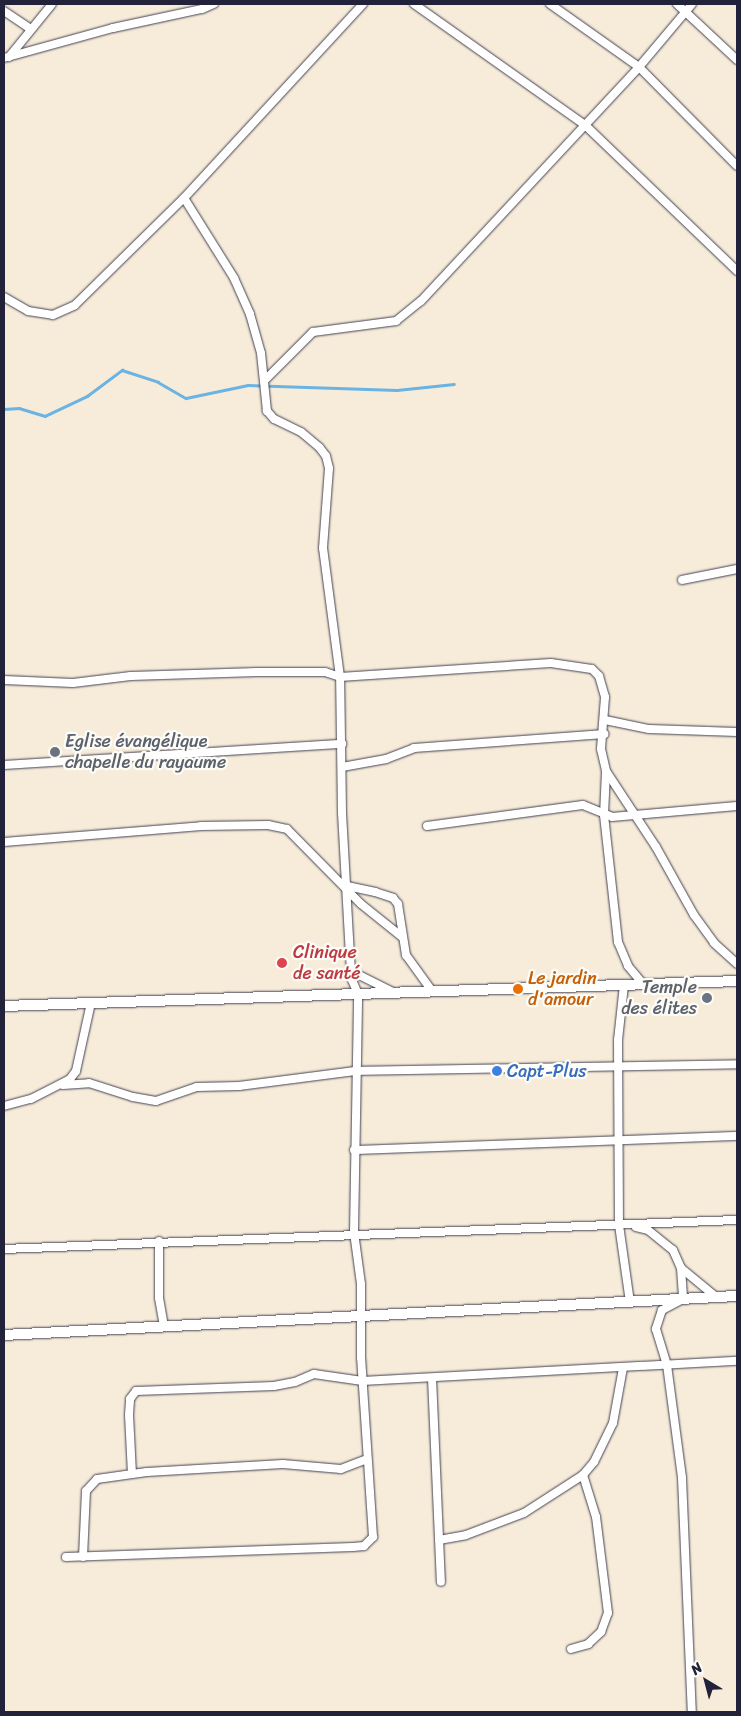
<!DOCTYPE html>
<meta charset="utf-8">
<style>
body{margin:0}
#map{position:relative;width:741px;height:1716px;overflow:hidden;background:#f7ecd9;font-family:Sriracha,sans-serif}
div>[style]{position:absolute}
.stream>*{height:2.5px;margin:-1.25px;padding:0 1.25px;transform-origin:1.25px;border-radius:1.25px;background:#6ab3e2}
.roads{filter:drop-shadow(0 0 1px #424053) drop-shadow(0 0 1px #424053)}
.minor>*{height:8px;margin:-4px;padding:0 4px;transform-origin:4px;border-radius:4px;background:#fff}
.tertiary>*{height:10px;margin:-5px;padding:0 5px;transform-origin:5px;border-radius:5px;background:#fff}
.dots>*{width:14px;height:14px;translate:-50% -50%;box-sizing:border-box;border:2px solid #fdfcf7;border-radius:50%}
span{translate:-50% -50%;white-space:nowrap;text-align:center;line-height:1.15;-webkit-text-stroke:4.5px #fdfcf7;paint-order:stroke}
.worship-label{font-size:18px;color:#5b616d}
.left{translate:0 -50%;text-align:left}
.right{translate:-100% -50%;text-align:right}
.health-label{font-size:18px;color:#be3a42}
.food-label{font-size:18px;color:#c56008}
.shop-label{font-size:18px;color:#366cbe}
.frame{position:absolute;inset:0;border:5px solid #22223b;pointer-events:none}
.north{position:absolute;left:681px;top:1656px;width:50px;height:50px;-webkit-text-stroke:4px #fdfcf7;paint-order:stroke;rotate:323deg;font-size:14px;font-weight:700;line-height:20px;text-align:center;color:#22223b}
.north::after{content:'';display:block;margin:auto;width:18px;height:22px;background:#22223b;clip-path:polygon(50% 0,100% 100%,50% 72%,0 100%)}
</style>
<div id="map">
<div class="stream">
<i style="left:4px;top:409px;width:15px;rotate:-4deg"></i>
<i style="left:19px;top:408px;width:27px;rotate:17deg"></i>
<i style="left:45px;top:416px;width:47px;rotate:-25.5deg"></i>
<i style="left:87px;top:396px;width:44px;rotate:-36.6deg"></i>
<i style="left:122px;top:370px;width:38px;rotate:18deg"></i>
<i style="left:158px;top:382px;width:32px;rotate:30deg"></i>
<i style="left:186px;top:398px;width:63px;rotate:-11.8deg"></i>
<i style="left:248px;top:385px;width:149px;rotate:1.9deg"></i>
<i style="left:397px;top:390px;width:57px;rotate:-6deg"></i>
</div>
<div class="roads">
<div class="minor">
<i style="left:414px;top:4px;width:209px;rotate:35.3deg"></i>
<i style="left:585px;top:125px;width:211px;rotate:43.8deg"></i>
<i style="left:550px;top:4px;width:109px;rotate:35.3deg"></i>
<i style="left:639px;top:67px;width:139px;rotate:45.3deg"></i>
<i style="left:677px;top:4px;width:82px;rotate:43deg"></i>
<i style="left:4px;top:11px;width:32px;rotate:34deg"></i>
<i style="left:9px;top:57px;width:68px;rotate:-50.9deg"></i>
<i style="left:4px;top:58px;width:113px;rotate:-15.4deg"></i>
<i style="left:113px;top:28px;width:91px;rotate:-12.1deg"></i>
<i style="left:202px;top:9px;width:13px;rotate:-23deg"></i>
<i style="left:4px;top:297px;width:28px;rotate:30deg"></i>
<i style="left:28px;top:311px;width:25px;rotate:9deg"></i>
<i style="left:53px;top:315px;width:24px;rotate:-24deg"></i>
<i style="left:75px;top:305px;width:153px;rotate:-44.5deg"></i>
<i style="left:184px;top:198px;width:264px;rotate:-47.3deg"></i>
<i style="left:265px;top:380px;width:68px;rotate:-45deg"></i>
<i style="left:313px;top:332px;width:84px;rotate:-7.5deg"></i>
<i style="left:396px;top:321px;width:32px;rotate:-39deg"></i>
<i style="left:421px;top:301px;width:320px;rotate:-47deg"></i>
<i style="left:639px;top:67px;width:82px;rotate:-49.9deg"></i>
<i style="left:682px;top:580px;width:56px;rotate:-11.3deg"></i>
<i style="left:4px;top:680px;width:69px;rotate:2.5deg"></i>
<i style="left:73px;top:683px;width:58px;rotate:-6.9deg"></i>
<i style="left:131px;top:676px;width:126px;rotate:-1.8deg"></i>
<i style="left:257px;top:672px;width:68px"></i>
<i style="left:325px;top:672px;width:16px;rotate:18deg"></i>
<i style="left:340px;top:677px;width:211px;rotate:-3.8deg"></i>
<i style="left:551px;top:663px;width:41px;rotate:8.3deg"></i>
<i style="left:592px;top:669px;width:10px;rotate:45deg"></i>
<i style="left:599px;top:676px;width:22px;rotate:74deg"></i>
<i style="left:605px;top:697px;width:52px;rotate:94.4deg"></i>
<i style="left:601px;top:749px;width:23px;rotate:77deg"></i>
<i style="left:606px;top:771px;width:91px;rotate:56.7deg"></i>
<i style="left:656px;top:847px;width:78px;rotate:60.8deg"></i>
<i style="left:694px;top:915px;width:34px;rotate:54deg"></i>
<i style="left:714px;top:943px;width:31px;rotate:42deg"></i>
<i style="left:605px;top:720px;width:45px;rotate:11.6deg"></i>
<i style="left:649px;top:729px;width:88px;rotate:2deg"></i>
<i style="left:4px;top:765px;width:339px;rotate:-3.6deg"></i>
<i style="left:342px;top:767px;width:45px;rotate:-10.3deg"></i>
<i style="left:386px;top:759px;width:30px;rotate:-21deg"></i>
<i style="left:414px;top:748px;width:191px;rotate:-4.2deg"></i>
<i style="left:606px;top:772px;width:43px;rotate:92.7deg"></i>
<i style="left:604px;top:815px;width:128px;rotate:83.7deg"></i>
<i style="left:618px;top:942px;width:26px;rotate:67deg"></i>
<i style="left:628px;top:966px;width:23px;rotate:50deg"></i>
<i style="left:427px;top:826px;width:157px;rotate:-7.7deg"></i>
<i style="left:583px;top:805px;width:31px;rotate:22deg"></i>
<i style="left:612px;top:817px;width:125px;rotate:-5deg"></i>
<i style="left:4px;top:842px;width:198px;rotate:-4.6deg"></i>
<i style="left:201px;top:826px;width:67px;rotate:-0.9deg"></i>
<i style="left:268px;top:825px;width:19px;rotate:12deg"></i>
<i style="left:287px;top:829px;width:105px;rotate:45.4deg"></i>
<i style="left:361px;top:904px;width:53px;rotate:38.8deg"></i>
<i style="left:347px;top:886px;width:29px;rotate:12deg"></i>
<i style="left:375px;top:892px;width:19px;rotate:18deg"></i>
<i style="left:393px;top:898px;width:8px;rotate:50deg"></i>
<i style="left:398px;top:904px;width:52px;rotate:81.1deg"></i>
<i style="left:406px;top:955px;width:44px;rotate:54.2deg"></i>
<i style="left:351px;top:971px;width:47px;rotate:26.6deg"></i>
<i style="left:624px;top:985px;width:55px;rotate:96.2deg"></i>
<i style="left:618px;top:1040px;width:185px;rotate:89.7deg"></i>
<i style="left:619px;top:1225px;width:78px;rotate:81.9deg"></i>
<i style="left:63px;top:1085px;width:26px;rotate:-4deg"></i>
<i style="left:89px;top:1083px;width:46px;rotate:17.7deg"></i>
<i style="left:133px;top:1097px;width:23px;rotate:10deg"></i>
<i style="left:156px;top:1101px;width:43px;rotate:-18.9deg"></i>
<i style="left:197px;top:1087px;width:42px;rotate:-1.4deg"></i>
<i style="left:239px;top:1086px;width:117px;rotate:-7.4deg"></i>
<i style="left:355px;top:1071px;width:382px;rotate:-1deg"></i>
<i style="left:4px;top:1106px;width:28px;rotate:-15deg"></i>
<i style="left:31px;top:1099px;width:44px;rotate:-27.1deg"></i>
<i style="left:70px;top:1079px;width:10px;rotate:-53deg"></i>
<i style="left:76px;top:1071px;width:70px;rotate:-77.6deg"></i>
<i style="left:354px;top:1150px;width:383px;rotate:-2.1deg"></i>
<i style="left:636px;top:1227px;width:12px;rotate:14deg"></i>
<i style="left:648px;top:1230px;width:32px;rotate:39deg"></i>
<i style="left:673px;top:1250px;width:20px;rotate:66deg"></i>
<i style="left:681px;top:1268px;width:31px;rotate:86deg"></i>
<i style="left:683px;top:1299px;width:24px;rotate:152deg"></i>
<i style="left:662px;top:1310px;width:20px;rotate:108deg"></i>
<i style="left:656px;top:1329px;width:38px;rotate:73deg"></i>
<i style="left:667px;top:1365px;width:114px;rotate:82.4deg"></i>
<i style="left:682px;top:1478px;width:234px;rotate:87.6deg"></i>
<i style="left:159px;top:1241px;width:57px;rotate:90deg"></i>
<i style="left:159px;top:1298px;width:28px;rotate:80deg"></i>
<i style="left:4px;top:1249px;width:734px;rotate:-2.27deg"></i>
<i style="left:681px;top:1268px;width:45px;rotate:39.6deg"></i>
<i style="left:432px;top:1378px;width:204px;rotate:87.5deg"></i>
<i style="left:132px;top:1474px;width:59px;rotate:-92.9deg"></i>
<i style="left:129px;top:1415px;width:16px;rotate:-86deg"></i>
<i style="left:130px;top:1399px;width:10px;rotate:-53deg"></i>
<i style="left:136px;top:1391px;width:138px;rotate:-2.1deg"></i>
<i style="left:274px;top:1386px;width:21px;rotate:-11deg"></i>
<i style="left:295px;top:1382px;width:21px;rotate:-23deg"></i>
<i style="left:314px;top:1374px;width:49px;rotate:8.3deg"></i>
<i style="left:362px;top:1381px;width:376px;rotate:-3.1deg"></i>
<i style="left:439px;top:1540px;width:27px;rotate:-10deg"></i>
<i style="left:466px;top:1535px;width:62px;rotate:-20.8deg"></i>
<i style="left:524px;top:1513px;width:70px;rotate:-32.8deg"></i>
<i style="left:583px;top:1475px;width:17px;rotate:-50deg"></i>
<i style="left:594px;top:1462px;width:43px;rotate:-64deg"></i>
<i style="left:613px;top:1423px;width:56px;rotate:-79.7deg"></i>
<i style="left:66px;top:1557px;width:287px;rotate:-2deg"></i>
<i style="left:353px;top:1547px;width:11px;rotate:-5deg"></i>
<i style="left:364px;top:1546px;width:13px;rotate:-45deg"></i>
<i style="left:373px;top:1537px;width:179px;rotate:-93.8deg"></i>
<i style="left:361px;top:1358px;width:74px;rotate:-90deg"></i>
<i style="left:361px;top:1284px;width:52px;rotate:-97.7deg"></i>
<i style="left:354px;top:1232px;width:238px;rotate:-89deg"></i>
<i style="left:358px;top:994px;width:15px;rotate:-113deg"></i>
<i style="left:352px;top:980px;width:24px;rotate:-95deg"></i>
<i style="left:350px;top:956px;width:143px;rotate:-93.2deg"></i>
<i style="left:342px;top:813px;width:136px;rotate:-90.8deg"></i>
<i style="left:340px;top:677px;width:130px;rotate:-97.5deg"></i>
<i style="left:323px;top:548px;width:80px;rotate:-85.7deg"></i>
<i style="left:329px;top:468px;width:12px;rotate:-104deg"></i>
<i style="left:326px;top:456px;width:11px;rotate:-128deg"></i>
<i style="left:319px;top:447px;width:23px;rotate:-140deg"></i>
<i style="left:301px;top:432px;width:30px;rotate:-154deg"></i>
<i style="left:274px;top:419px;width:11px;rotate:-131deg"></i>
<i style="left:267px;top:411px;width:58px;rotate:-95.9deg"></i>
<i style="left:261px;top:353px;width:41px;rotate:-105.8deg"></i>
<i style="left:250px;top:314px;width:39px;rotate:-114deg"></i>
<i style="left:234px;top:278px;width:94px;rotate:-122deg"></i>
<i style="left:83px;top:1557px;width:66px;rotate:-87.4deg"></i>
<i style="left:86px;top:1491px;width:16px;rotate:-47deg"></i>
<i style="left:97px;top:1479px;width:50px;rotate:-8deg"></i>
<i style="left:147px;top:1472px;width:136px;rotate:-3.4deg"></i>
<i style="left:283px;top:1464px;width:58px;rotate:4.9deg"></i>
<i style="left:341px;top:1469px;width:28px;rotate:-21deg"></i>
<i style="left:571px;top:1649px;width:18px;rotate:-16deg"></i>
<i style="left:588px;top:1644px;width:18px;rotate:-43deg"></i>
<i style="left:601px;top:1632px;width:20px;rotate:-70deg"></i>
<i style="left:608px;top:1613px;width:97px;rotate:-97.1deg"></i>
<i style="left:596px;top:1517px;width:44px;rotate:-107.2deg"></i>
</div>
<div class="tertiary">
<i style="left:4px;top:1006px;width:733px;rotate:-1.95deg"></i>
<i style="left:4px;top:1335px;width:734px;rotate:-3.05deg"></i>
</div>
</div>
<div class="dots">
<i style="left:55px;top:752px;background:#6b7280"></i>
<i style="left:282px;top:963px;background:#e0444e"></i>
<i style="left:518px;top:989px;background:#e8710a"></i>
<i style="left:707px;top:998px;background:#6b7280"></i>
<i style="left:497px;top:1071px;background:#3f7fe0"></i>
</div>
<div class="worship-label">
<span class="left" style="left:65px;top:752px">Eglise évangélique<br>chapelle du rayaume</span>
<span class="right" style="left:697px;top:998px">Temple<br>des élites</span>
</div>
<div class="health-label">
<span class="left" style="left:293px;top:963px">Clinique<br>de santé</span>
</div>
<div class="food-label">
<span class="left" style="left:528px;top:989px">Le jardin<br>d'amour</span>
</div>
<div class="shop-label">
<span class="left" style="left:507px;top:1071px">Capt-Plus</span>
</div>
<div class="frame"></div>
<div class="north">N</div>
</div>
